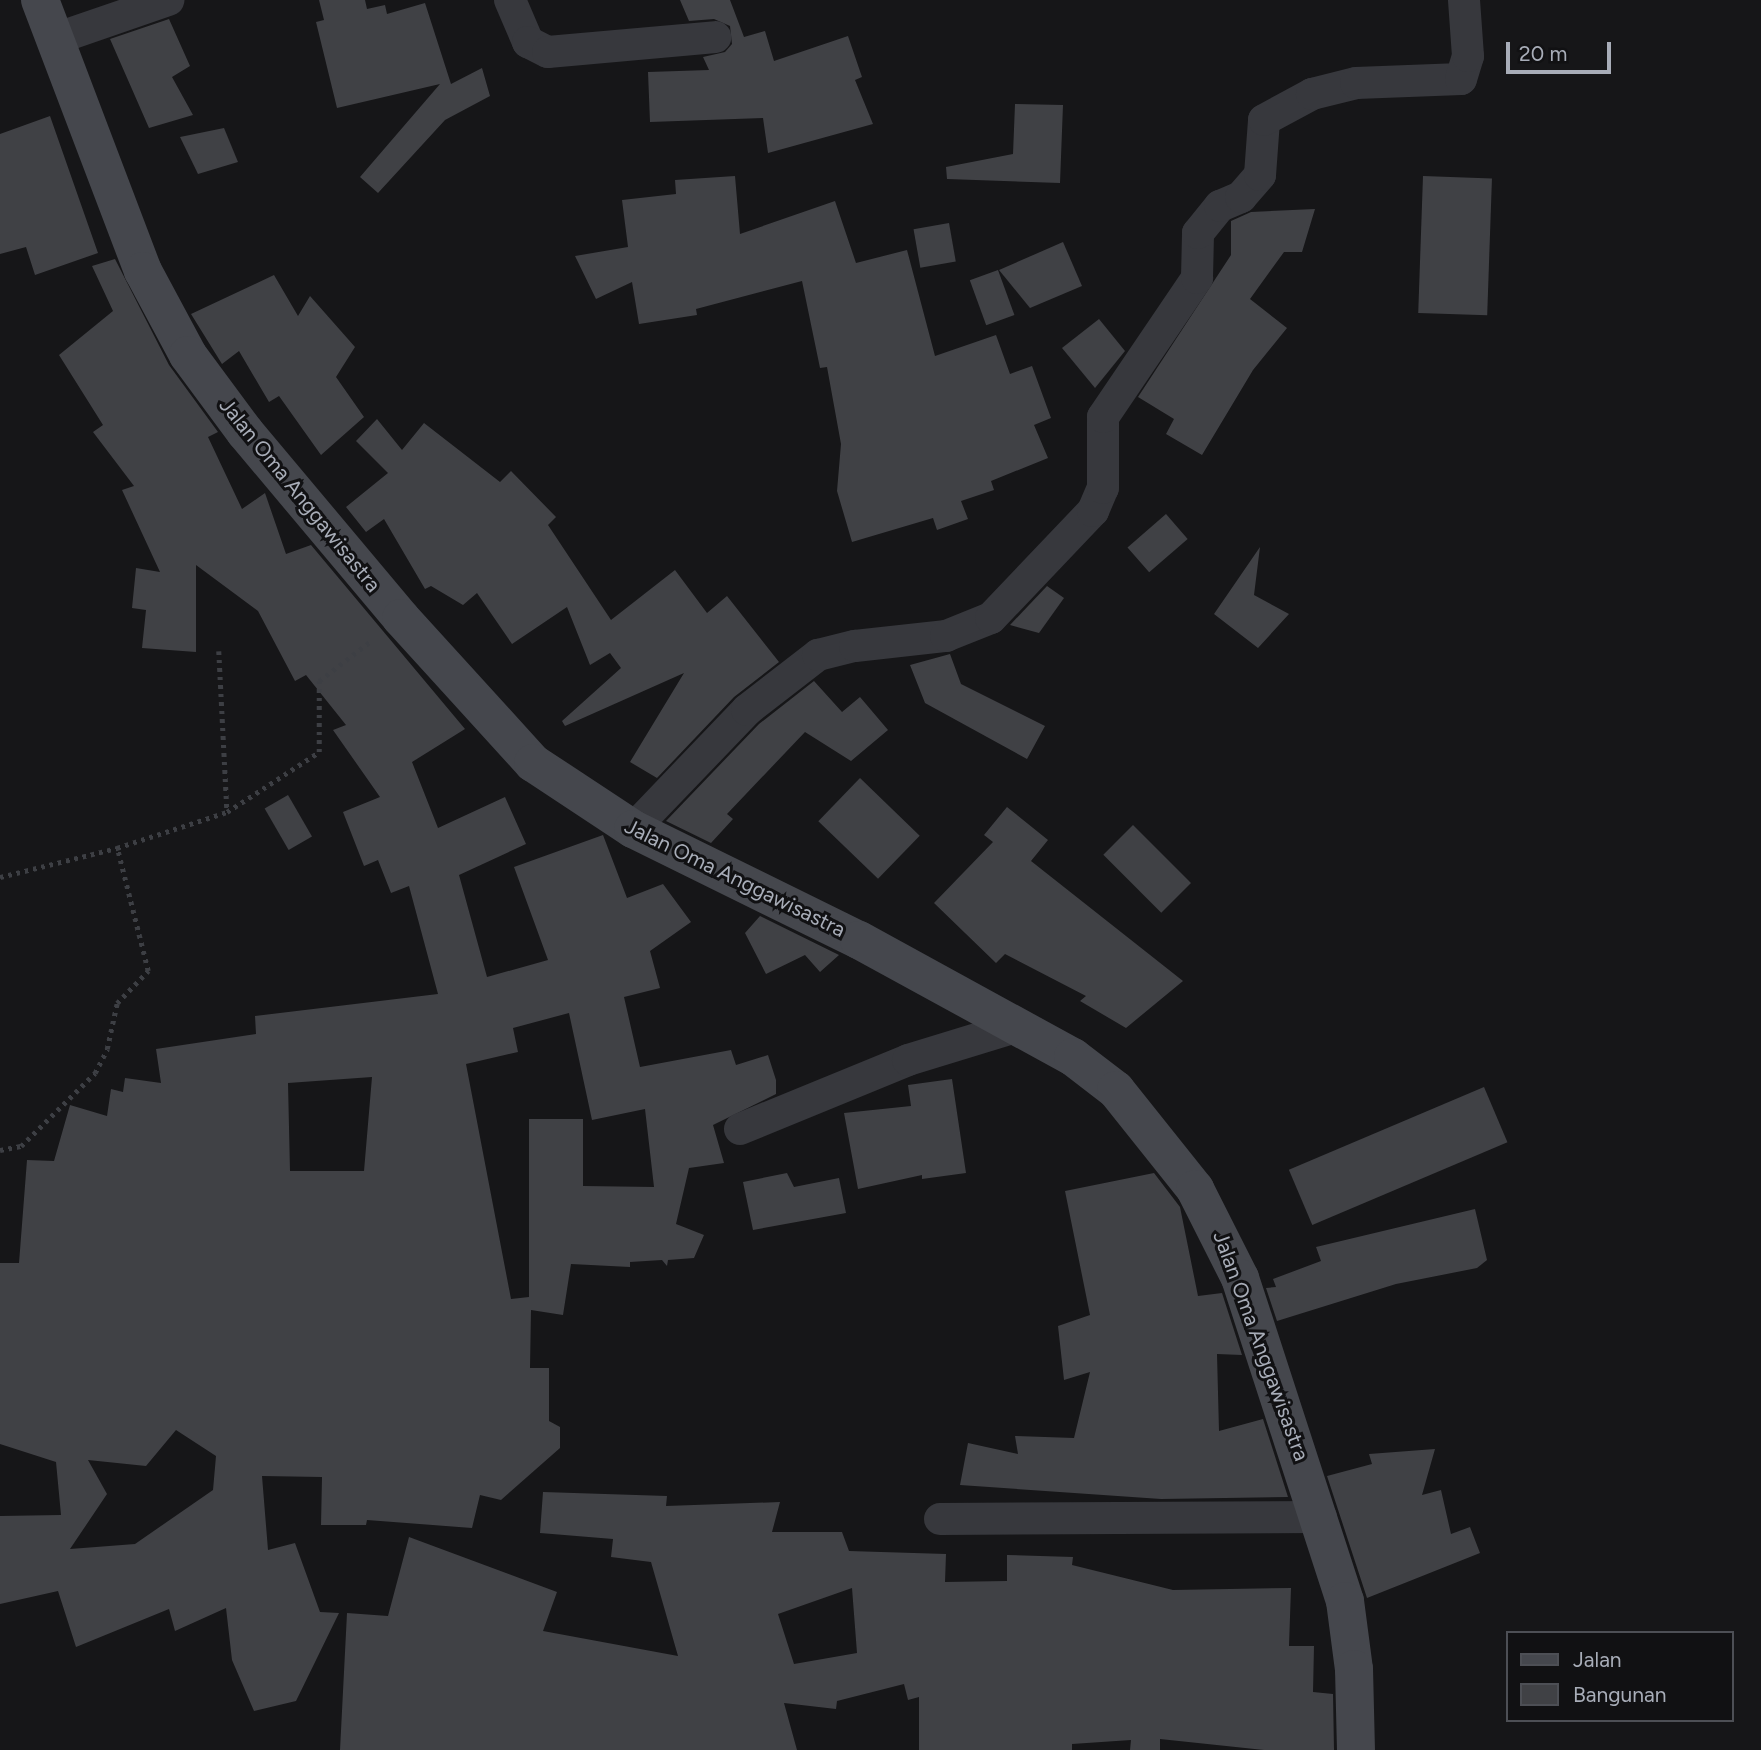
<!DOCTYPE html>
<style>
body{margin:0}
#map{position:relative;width:1761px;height:1750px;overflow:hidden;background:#161618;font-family:Figtree,sans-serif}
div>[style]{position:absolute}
.building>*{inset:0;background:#404145;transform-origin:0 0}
.path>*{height:4.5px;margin-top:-2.25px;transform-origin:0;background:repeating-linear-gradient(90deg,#3d3f44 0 3.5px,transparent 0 8.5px)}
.street>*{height:32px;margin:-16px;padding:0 16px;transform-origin:16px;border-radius:16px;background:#37383d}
.secondary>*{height:38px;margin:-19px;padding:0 19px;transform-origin:19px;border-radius:19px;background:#45474d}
span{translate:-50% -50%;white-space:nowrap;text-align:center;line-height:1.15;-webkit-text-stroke:6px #111113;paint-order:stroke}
.street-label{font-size:21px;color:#a8adb8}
.legend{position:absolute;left:1506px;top:1631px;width:228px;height:91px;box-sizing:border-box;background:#111113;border:2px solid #4d4f55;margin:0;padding:9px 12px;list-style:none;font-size:21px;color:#a8adb8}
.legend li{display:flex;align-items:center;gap:14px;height:35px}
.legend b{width:35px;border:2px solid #4d4f55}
.scale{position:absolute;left:1506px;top:42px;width:105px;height:32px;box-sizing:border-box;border:4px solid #a8adb8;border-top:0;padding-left:9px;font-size:21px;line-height:24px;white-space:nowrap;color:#a8adb8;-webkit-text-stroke:5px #111113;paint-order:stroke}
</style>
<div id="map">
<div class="building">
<i style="clip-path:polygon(319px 0,365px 0,367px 9px,385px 5px,387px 14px,425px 3px,451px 84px,482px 68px,490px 96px,445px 120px,378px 193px,360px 177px,440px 84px,337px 108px,316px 22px,324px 20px)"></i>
<i style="clip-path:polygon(680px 0,730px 0,744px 37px,765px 31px,774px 61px,848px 36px,862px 77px,855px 80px,873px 124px,768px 153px,763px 118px,650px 122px,648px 72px,709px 70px,703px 57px,725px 52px,732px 44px,730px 26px,714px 19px,689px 21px)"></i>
<i style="clip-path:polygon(169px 19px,190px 66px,172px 77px,193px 115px,149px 128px,110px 39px)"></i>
<i style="clip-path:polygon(1015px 104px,1063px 105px,1060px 183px,947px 179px,946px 167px,1013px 154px)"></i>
<i style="clip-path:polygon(50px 116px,98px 253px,35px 275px,26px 247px,0 254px,0 134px)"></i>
<i style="clip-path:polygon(224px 128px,238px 162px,198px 174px,180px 137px)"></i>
<i style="clip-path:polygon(735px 176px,740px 234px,835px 201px,856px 263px,907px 250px,935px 356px,996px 335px,1010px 374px,1032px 366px,1051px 418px,1034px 425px,1048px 458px,991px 481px,994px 490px,961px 501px,968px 519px,937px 530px,933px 518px,852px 542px,837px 491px,841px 444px,827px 367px,820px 368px,802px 281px,696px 309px,697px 315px,639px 324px,632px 282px,596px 299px,575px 256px,628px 247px,622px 200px,676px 194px,675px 180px)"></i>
<i style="left:1423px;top:176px;width:69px;height:137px;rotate:2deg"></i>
<i style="clip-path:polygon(1315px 209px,1302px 252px,1284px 252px,1250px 299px,1287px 328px,1253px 370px,1202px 455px,1166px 434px,1174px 419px,1138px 397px,1231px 255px,1231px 221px,1251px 212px)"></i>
<i style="left:949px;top:223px;width:39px;height:36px;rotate:80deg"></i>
<i style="clip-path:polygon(1063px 242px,1082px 286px,1030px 308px,999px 270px)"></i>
<i style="clip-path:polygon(evenodd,115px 259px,169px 365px,218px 432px,208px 437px,242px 509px,265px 493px,286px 554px,311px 545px,465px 729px,412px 762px,438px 828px,505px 797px,526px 844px,459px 875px,487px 977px,548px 960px,514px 867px,603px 835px,627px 898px,663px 884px,691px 922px,650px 951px,660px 988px,624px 997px,640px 1067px,731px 1050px,736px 1065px,768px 1055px,776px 1080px,776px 1094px,713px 1125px,724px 1163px,689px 1168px,676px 1224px,704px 1235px,694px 1258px,668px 1260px,667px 1266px,662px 1260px,630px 1262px,630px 1267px,571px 1264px,563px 1315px,531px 1310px,530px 1368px,549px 1368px,549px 1421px,560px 1427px,560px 1448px,501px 1500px,480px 1495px,472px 1528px,367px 1520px,366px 1525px,321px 1525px,322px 1477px,262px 1476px,268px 1550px,295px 1543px,320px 1612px,339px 1613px,296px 1701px,254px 1711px,232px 1660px,226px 1608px,175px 1631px,169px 1609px,76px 1647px,58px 1591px,0 1604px,0 1516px,61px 1515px,56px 1462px,0 1444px,0 1263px,19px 1263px,27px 1160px,54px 1161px,70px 1105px,107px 1116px,111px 1089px,123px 1092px,125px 1078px,161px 1083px,156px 1049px,256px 1034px,255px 1016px,438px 994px,409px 886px,391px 893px,378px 860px,364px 866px,343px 812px,380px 797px,333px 730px,346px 725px,306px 675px,295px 681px,258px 611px,196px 565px,196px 652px,142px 648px,146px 610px,132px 608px,136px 568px,160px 572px,122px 490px,134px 486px,93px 432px,103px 425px,59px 355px,113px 311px,92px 266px,115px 259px,569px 1013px,592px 1120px,645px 1109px,654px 1187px,583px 1186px,583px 1119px,529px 1119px,529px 1297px,511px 1299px,466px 1064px,518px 1052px,513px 1028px,569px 1013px,115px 259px,372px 1077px,364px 1171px,290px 1171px,288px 1083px,372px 1077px,115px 259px,176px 1430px,216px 1456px,213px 1490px,135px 1544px,70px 1549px,107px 1494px,88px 1460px,146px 1466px,176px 1430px)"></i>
<i style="left:998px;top:270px;width:48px;height:30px;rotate:70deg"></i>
<i style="clip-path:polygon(274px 275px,298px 316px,310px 296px,355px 347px,336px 377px,364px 417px,321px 455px,279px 396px,269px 402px,239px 351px,222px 364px,191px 314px)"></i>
<i style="clip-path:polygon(1099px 319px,1125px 351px,1095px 388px,1062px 348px)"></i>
<i style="clip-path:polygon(377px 419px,402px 450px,424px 423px,500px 482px,511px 471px,556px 517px,548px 525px,611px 620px,675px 570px,707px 613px,727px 596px,779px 662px,734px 697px,657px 778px,630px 762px,684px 673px,565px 726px,562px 721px,621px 668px,610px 653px,590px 665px,567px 607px,512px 644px,477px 593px,463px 605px,431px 586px,425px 589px,384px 519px,366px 532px,346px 507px,388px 473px,356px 441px)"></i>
<i style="left:1166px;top:514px;width:33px;height:51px;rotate:49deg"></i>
<i style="clip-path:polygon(1260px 547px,1254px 595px,1289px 614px,1258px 648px,1214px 614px)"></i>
<i style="clip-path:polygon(1047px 586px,1064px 598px,1039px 633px,1010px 625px)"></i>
<i style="clip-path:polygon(950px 654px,961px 684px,1045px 726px,1027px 759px,925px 703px,910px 665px)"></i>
<i style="clip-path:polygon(814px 681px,842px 712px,860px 697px,888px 730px,851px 761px,805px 732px,727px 814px,733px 819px,711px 843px,666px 821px,759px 724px)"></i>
<i style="left:860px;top:778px;width:83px;height:60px;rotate:44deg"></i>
<i style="left:288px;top:795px;width:48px;height:27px;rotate:60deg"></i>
<i style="clip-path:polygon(1007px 807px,1048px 840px,1031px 861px,1183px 981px,1126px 1028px,1080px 1001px,1086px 996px,1005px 954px,996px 963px,934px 903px,993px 842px,984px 835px)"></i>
<i style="left:1133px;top:825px;width:82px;height:42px;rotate:45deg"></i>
<i style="clip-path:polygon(760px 916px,839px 955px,820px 972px,805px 955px,766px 974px,745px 933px)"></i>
<i style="clip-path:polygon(952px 1079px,966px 1173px,922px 1179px,922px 1175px,858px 1189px,844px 1113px,911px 1106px,908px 1085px)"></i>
<i style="left:1484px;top:1087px;width:60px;height:212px;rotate:67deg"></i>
<i style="clip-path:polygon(787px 1173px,794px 1187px,839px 1178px,846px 1213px,753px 1230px,743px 1182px)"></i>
<i style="clip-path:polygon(1154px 1173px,1180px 1207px,1198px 1296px,1222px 1293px,1242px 1355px,1217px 1354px,1219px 1431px,1263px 1419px,1288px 1497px,1161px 1499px,960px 1485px,968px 1443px,1018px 1454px,1015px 1436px,1074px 1438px,1090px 1372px,1064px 1380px,1058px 1326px,1090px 1315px,1065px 1191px)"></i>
<i style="clip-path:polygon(1475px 1209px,1487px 1260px,1477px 1268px,1396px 1284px,1277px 1321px,1266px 1288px,1276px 1287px,1273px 1279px,1321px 1261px,1316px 1247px)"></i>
<i style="clip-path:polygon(1435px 1449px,1422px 1495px,1441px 1490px,1451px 1534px,1470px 1527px,1480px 1553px,1367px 1598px,1327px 1476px,1372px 1464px,1369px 1454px)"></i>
<i style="clip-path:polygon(evenodd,543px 1492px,667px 1496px,666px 1506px,780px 1502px,772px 1532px,842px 1532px,849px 1551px,946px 1554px,945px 1582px,1007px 1581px,1007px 1555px,1073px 1557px,1072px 1565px,1173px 1590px,1291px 1588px,1289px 1646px,1314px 1646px,1313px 1692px,1333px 1694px,1334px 1750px,1264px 1750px,1160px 1739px,1160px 1750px,1130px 1750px,1131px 1740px,1072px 1744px,1072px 1750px,919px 1750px,919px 1697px,908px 1700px,904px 1684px,837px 1701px,836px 1709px,784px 1703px,797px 1750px,340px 1750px,347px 1613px,388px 1616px,409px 1537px,557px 1592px,543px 1631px,678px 1656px,651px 1562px,611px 1557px,613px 1539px,540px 1533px,543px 1492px,852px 1588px,857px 1653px,794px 1664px,778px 1614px,852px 1588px)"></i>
</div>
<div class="path">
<i style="left:219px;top:651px;width:160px;rotate:87.1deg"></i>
<i style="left:0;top:877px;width:121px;rotate:-13.9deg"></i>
<i style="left:117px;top:848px;width:116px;rotate:-18.1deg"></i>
<i style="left:227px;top:812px;width:110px;rotate:-33.1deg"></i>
<i style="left:319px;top:752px;width:71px;rotate:-90deg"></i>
<i style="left:319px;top:681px;width:67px;rotate:-37.7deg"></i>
<i style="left:0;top:1150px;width:21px;rotate:-11deg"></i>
<i style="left:21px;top:1146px;width:104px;rotate:-44.6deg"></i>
<i style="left:95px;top:1073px;width:27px;rotate:-63deg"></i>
<i style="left:107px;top:1049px;width:47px;rotate:-77.7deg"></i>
<i style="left:117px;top:1003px;width:45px;rotate:-45.9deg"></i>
<i style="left:148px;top:971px;width:127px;rotate:-104.1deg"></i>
</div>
<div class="street">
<i style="left:510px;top:0;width:46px;rotate:66.8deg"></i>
<i style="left:528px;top:42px;width:22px;rotate:27deg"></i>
<i style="left:548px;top:52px;width:168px;rotate:-5.1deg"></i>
<i style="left:55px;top:39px;width:120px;rotate:-19deg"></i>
<i style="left:633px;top:829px;width:165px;rotate:-46.2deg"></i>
<i style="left:747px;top:710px;width:90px;rotate:-37.8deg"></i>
<i style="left:818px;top:655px;width:38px;rotate:-14deg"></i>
<i style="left:855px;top:646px;width:92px;rotate:-6.3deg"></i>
<i style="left:946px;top:636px;width:48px;rotate:-21.8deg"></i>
<i style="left:991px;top:618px;width:148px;rotate:-46.4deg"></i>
<i style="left:1093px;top:511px;width:25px;rotate:-67deg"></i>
<i style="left:1103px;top:488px;width:71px;rotate:-90deg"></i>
<i style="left:1103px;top:417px;width:168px;rotate:-55.9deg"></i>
<i style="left:1197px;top:278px;width:45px;rotate:-88.7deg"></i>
<i style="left:1198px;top:233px;width:35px;rotate:-51deg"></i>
<i style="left:1220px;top:206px;width:23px;rotate:-23deg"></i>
<i style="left:1241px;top:197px;width:29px;rotate:-49deg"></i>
<i style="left:1260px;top:175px;width:55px;rotate:-85.8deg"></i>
<i style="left:1264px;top:120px;width:55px;rotate:-28.4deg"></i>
<i style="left:1312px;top:94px;width:45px;rotate:-14deg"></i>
<i style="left:1356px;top:83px;width:105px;rotate:-2.2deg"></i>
<i style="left:1461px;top:79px;width:24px;rotate:-73deg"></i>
<i style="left:1468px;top:56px;width:56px;rotate:-94.1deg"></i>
<i style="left:740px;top:1129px;width:182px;rotate:-22.3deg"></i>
<i style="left:908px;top:1060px;width:116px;rotate:-17deg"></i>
<i style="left:940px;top:1519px;width:381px;rotate:-0.3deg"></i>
</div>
<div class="secondary">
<i style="left:40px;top:0;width:290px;rotate:69.2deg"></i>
<i style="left:143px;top:271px;width:95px;rotate:61.8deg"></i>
<i style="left:188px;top:355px;width:96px;rotate:53.5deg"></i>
<i style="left:245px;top:432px;width:243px;rotate:50deg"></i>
<i style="left:401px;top:618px;width:196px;rotate:47.7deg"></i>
<i style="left:533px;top:763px;width:120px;rotate:33.4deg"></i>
<i style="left:633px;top:829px;width:252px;rotate:26.2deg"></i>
<i style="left:859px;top:940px;width:244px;rotate:28.7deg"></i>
<i style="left:1073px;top:1057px;width:54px;rotate:37.5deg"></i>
<i style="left:1116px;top:1090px;width:127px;rotate:51.4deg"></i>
<i style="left:1195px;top:1189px;width:100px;rotate:63.2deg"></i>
<i style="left:1240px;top:1278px;width:340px;rotate:72deg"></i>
<i style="left:1345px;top:1601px;width:69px;rotate:82.5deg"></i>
<i style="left:1354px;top:1669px;width:81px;rotate:88.6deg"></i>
</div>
<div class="street-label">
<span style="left:300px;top:495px;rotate:51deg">Jalan Oma Anggawisastra</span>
<span style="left:735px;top:878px;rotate:26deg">Jalan Oma Anggawisastra</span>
<span style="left:1261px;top:1346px;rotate:70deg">Jalan Oma Anggawisastra</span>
</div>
<ul class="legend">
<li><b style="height:9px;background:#45474d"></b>Jalan</li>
<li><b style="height:19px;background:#404145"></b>Bangunan</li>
</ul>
<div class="scale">20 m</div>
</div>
